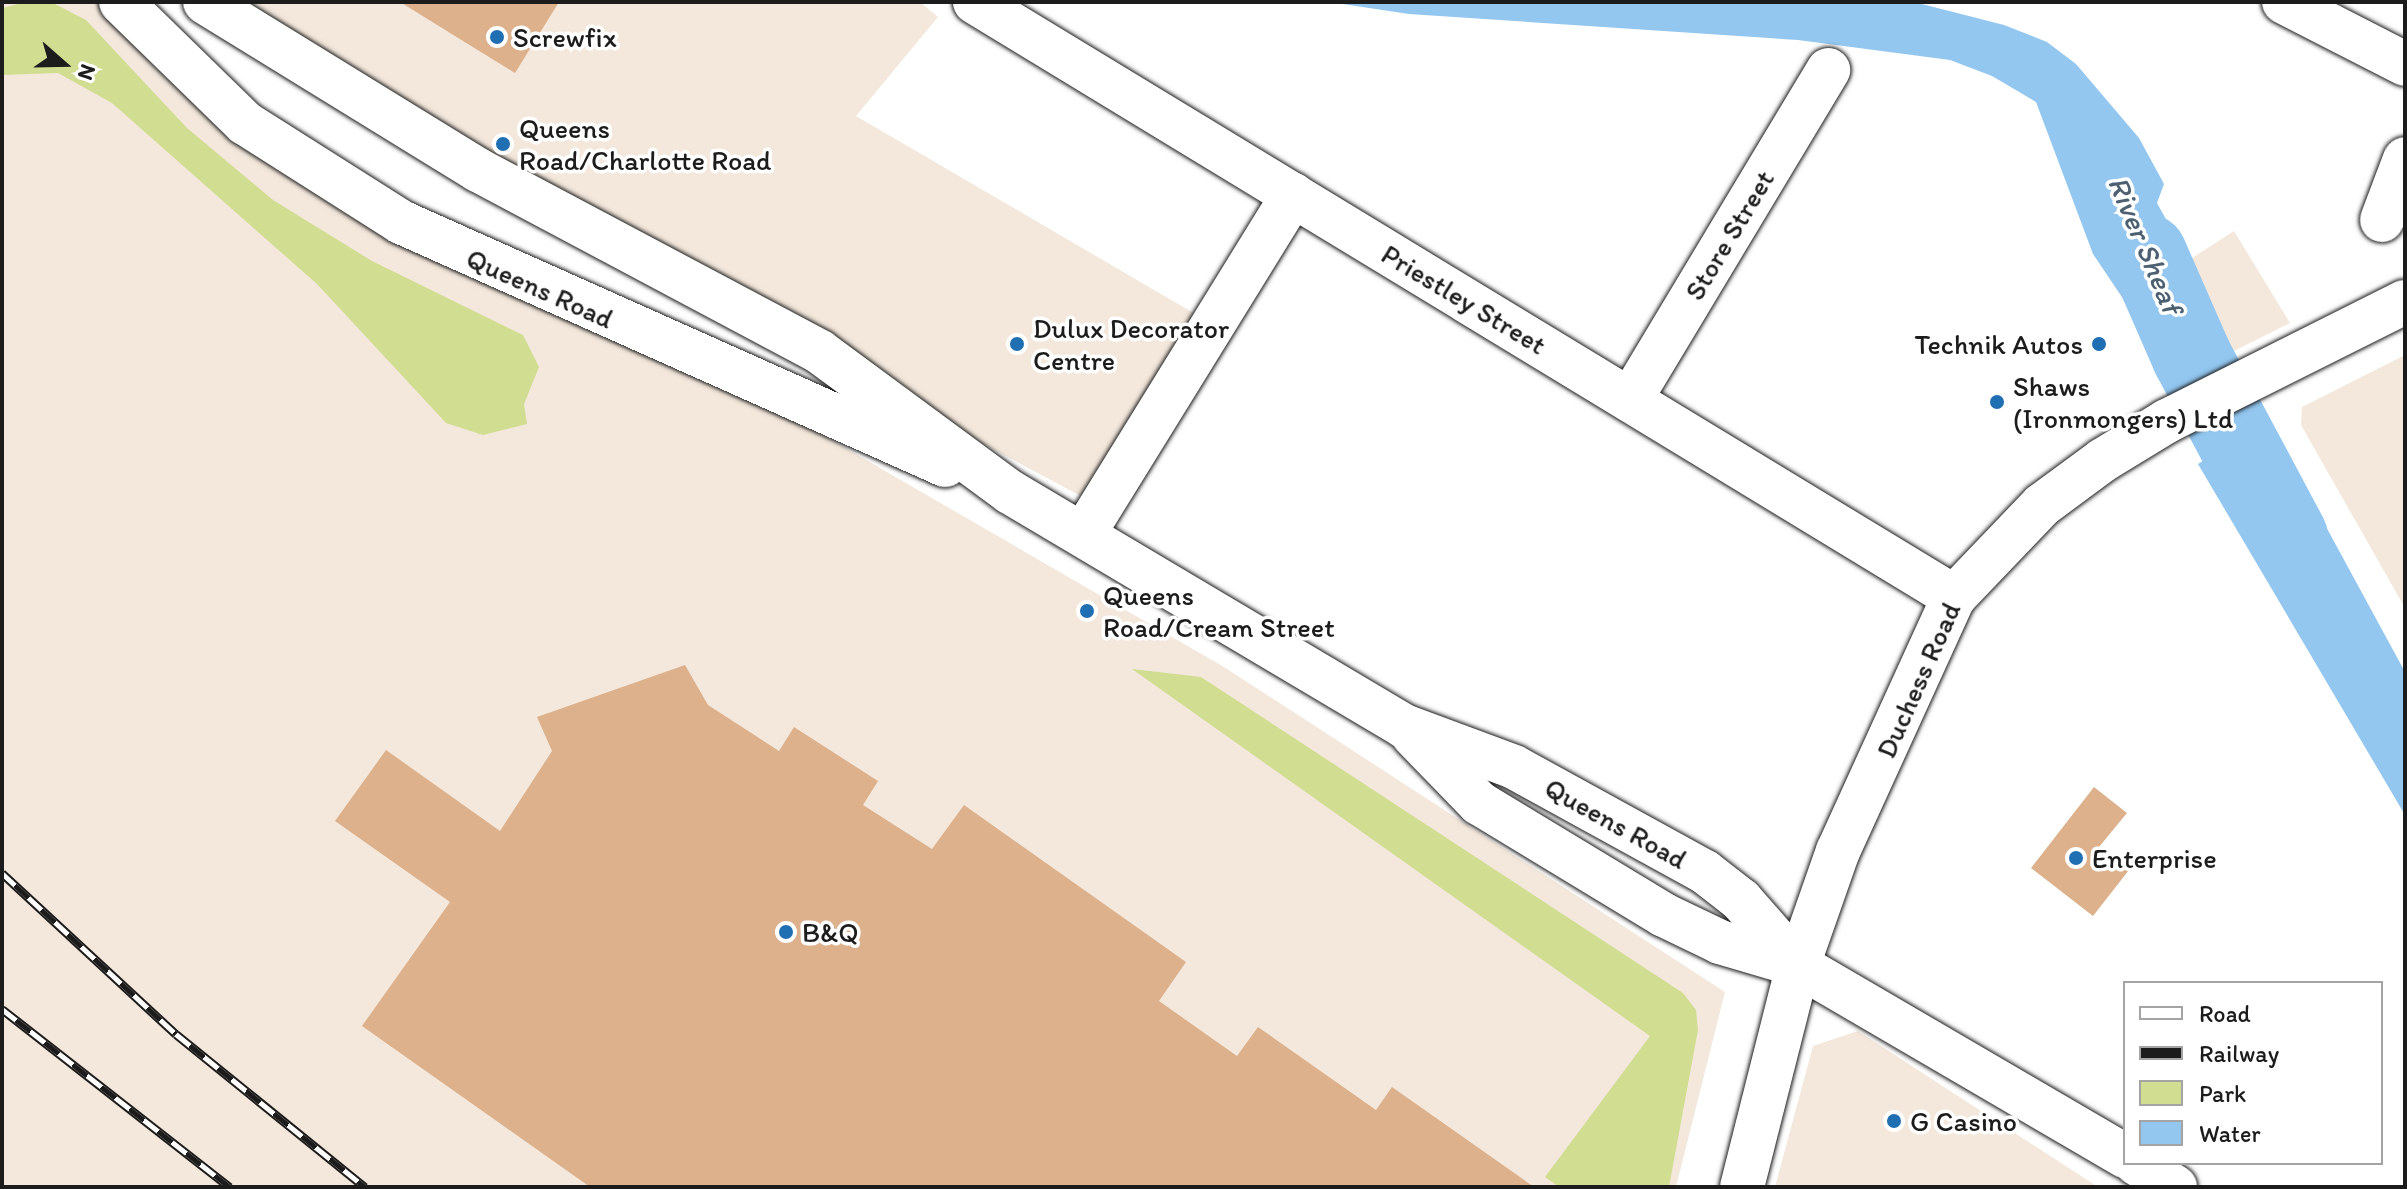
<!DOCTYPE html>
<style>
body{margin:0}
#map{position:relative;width:2407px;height:1189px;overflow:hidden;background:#fff;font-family:Itim,sans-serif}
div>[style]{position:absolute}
.built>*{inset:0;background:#f4e8dc}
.green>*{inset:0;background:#d1dd90}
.water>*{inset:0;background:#93c7f0}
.river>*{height:80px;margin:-40px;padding:0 40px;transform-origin:40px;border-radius:40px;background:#93c7f0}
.building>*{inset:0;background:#dcb18c}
.roads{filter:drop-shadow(0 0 2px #1c1c1c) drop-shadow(0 0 2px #1c1c1c)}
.minor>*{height:44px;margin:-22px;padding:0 22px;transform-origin:22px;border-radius:22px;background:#fff}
.tertiary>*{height:44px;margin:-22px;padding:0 22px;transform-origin:22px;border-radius:22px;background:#fff}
.trunk>*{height:44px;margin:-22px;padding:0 22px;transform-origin:22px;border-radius:22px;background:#fff}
.rail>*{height:9px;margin-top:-4.5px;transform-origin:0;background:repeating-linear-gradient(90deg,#fff 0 18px,#1c1c1c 0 36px);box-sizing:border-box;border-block:2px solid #1c1c1c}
.dots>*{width:22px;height:22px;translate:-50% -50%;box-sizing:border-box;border:4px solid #fff;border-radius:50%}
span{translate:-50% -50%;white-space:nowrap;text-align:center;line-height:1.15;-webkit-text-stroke:7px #fff;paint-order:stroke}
.poi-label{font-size:28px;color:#1c1c1c}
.left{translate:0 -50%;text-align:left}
.right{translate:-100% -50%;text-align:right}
.street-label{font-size:28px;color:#1c1c1c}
.water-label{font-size:30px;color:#4c6071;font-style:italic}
.frame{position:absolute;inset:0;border:4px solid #1c1c1c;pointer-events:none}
.legend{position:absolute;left:2123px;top:981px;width:260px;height:184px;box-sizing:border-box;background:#fff;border:2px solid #a4a4a4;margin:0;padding:10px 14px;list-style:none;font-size:24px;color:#1c1c1c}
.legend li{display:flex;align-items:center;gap:16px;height:40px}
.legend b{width:40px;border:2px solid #a4a4a4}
.north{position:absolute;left:24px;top:24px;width:80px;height:80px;-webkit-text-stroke:6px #fff;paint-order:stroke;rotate:110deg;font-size:22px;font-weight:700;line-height:32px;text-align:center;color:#1c1c1c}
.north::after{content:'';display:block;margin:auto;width:28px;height:36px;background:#1c1c1c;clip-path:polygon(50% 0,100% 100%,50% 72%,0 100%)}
</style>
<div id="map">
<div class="built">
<i style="clip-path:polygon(2px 2px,121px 2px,222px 103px,657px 339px,1224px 667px,1725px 992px,1676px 1187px,2px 1187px)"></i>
<i style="clip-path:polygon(205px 2px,920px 2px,938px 17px,856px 116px,1221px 329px,1109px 511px,616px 248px)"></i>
<i style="clip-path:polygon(2234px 231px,2290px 323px,2228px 354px,2192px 258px)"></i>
<i style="clip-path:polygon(2405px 355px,2405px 608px,2301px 425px,2302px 407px)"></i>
<i style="clip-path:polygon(1858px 1031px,2098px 1187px,1775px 1187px,1813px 1046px)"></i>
</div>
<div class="green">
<i style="clip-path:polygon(26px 2px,51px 2px,86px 20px,187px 128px,273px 200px,372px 261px,523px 335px,539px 367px,524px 404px,527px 424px,483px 435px,446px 423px,317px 284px,112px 103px,58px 73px,2px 75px,2px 8px)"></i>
<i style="clip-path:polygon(1132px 669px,1201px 677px,1683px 993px,1696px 1010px,1698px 1030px,1669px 1187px,1559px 1187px,1545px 1177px,1650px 1036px)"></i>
</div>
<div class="water">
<i style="clip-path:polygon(1329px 2px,1914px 2px,2004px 25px,2047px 42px,2076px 64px,2139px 138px,2164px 184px,2157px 203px,2183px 250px,2215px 341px,2169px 367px,2093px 254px,2036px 102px,1992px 76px,1950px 60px,1798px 40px,1409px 14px)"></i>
<i style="clip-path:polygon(2268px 420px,2405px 672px,2405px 815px,2198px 464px)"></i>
</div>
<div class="river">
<i style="left:2147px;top:254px;width:112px;rotate:66.4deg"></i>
<i style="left:2192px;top:357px;width:204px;rotate:61.9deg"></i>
</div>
<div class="building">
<i style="clip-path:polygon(400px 2px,559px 2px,515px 73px)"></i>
<i style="clip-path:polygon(685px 665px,708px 705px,779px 751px,794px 727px,878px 781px,863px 805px,932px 849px,964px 805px,1186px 962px,1159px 1001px,1237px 1056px,1258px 1027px,1376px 1110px,1392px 1087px,1534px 1187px,590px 1187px,362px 1026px,450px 902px,335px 821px,386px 750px,500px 831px,552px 751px,537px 717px)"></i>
<i style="clip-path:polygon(2094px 787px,2127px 813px,2099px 847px,2129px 870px,2093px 916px,2031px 868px)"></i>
</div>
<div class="roads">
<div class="minor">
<i style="left:975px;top:2px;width:1146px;rotate:31.29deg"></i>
<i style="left:2284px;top:2px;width:136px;rotate:27.1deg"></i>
<i style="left:2382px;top:220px;width:65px;rotate:-69.3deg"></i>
<i style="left:1630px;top:400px;width:385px;rotate:-59deg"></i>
<i style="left:1083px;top:535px;width:400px;rotate:-58.3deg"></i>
<i style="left:1798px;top:965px;width:121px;rotate:-70.7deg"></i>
<i style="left:1838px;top:851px;width:279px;rotate:-65.5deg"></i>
<i style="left:1954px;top:597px;width:127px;rotate:-46.3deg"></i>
<i style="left:2042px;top:505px;width:76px;rotate:-36.4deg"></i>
<i style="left:2103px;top:460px;width:75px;rotate:-31.4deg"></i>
<i style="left:2167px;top:421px;width:266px;rotate:-26.6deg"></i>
</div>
<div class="tertiary">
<i style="left:1742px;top:1187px;width:229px;rotate:-75.8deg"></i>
</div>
<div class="trunk">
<i style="left:121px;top:2px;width:173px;rotate:44.3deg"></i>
<i style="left:245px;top:123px;width:185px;rotate:32.4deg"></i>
<i style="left:401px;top:222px;width:596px;rotate:24.07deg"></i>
<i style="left:205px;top:2px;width:321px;rotate:31.6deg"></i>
<i style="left:478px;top:170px;width:387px;rotate:28deg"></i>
<i style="left:820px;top:352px;width:236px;rotate:36.4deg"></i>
<i style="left:1010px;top:492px;width:458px;rotate:30.7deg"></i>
<i style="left:1404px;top:726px;width:117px;rotate:20.4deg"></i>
<i style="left:1514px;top:767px;width:218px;rotate:28.8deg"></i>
<i style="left:1705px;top:872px;width:46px;rotate:37.9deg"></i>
<i style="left:1741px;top:900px;width:86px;rotate:48.8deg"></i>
<i style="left:1413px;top:735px;width:95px;rotate:45.9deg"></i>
<i style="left:1479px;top:803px;width:216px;rotate:31.2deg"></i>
<i style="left:1664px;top:915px;width:62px;rotate:25.7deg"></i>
<i style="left:1720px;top:942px;width:81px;rotate:16.4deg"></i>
<i style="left:1798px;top:965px;width:379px;rotate:30.3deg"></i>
<i style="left:2136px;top:1163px;width:46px;rotate:31.6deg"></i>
</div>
</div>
<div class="rail">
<i style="left:2px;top:873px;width:237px;rotate:42.8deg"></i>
<i style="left:176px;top:1034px;width:243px;rotate:39deg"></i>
<i style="left:2px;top:1009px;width:289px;rotate:38deg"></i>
</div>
<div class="dots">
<i style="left:497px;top:37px;background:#1f6fb2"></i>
<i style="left:503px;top:144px;background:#1f6fb2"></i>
<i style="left:1017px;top:344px;background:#1f6fb2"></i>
<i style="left:2099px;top:344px;background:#1f6fb2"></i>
<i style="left:1997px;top:402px;background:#1f6fb2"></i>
<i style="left:1087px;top:611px;background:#1f6fb2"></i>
<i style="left:2076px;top:858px;background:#1f6fb2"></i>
<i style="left:786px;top:932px;background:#1f6fb2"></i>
<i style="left:1894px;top:1121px;background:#1f6fb2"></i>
</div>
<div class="poi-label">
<span class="left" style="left:513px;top:37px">Screwfix</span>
<span class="left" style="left:519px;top:144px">Queens<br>Road/Charlotte Road</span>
<span class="left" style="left:1033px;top:344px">Dulux Decorator<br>Centre</span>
<span class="right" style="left:2083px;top:344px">Technik Autos</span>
<span class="left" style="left:2013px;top:402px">Shaws<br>(Ironmongers) Ltd</span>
<span class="left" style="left:1103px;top:611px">Queens<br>Road/Cream Street</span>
<span class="left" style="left:2092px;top:858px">Enterprise</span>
<span class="left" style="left:802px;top:932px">B&amp;Q</span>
<span class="left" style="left:1910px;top:1121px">G Casino</span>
</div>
<div class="street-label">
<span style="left:1729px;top:235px;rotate:-59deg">Store Street</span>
<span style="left:540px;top:288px;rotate:24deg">Queens Road</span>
<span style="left:1464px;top:299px;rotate:31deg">Priestley Street</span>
<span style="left:1918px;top:680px;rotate:-66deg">Duchess Road</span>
<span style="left:1616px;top:823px;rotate:29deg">Queens Road</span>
</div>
<div class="water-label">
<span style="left:2145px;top:245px;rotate:67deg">River Sheaf</span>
</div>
<div class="frame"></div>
<ul class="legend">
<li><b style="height:10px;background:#fff"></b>Road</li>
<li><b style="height:10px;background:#1c1c1c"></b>Railway</li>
<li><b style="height:22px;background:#d1dd90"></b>Park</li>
<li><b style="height:22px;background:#93c7f0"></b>Water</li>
</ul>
<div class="north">N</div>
</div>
